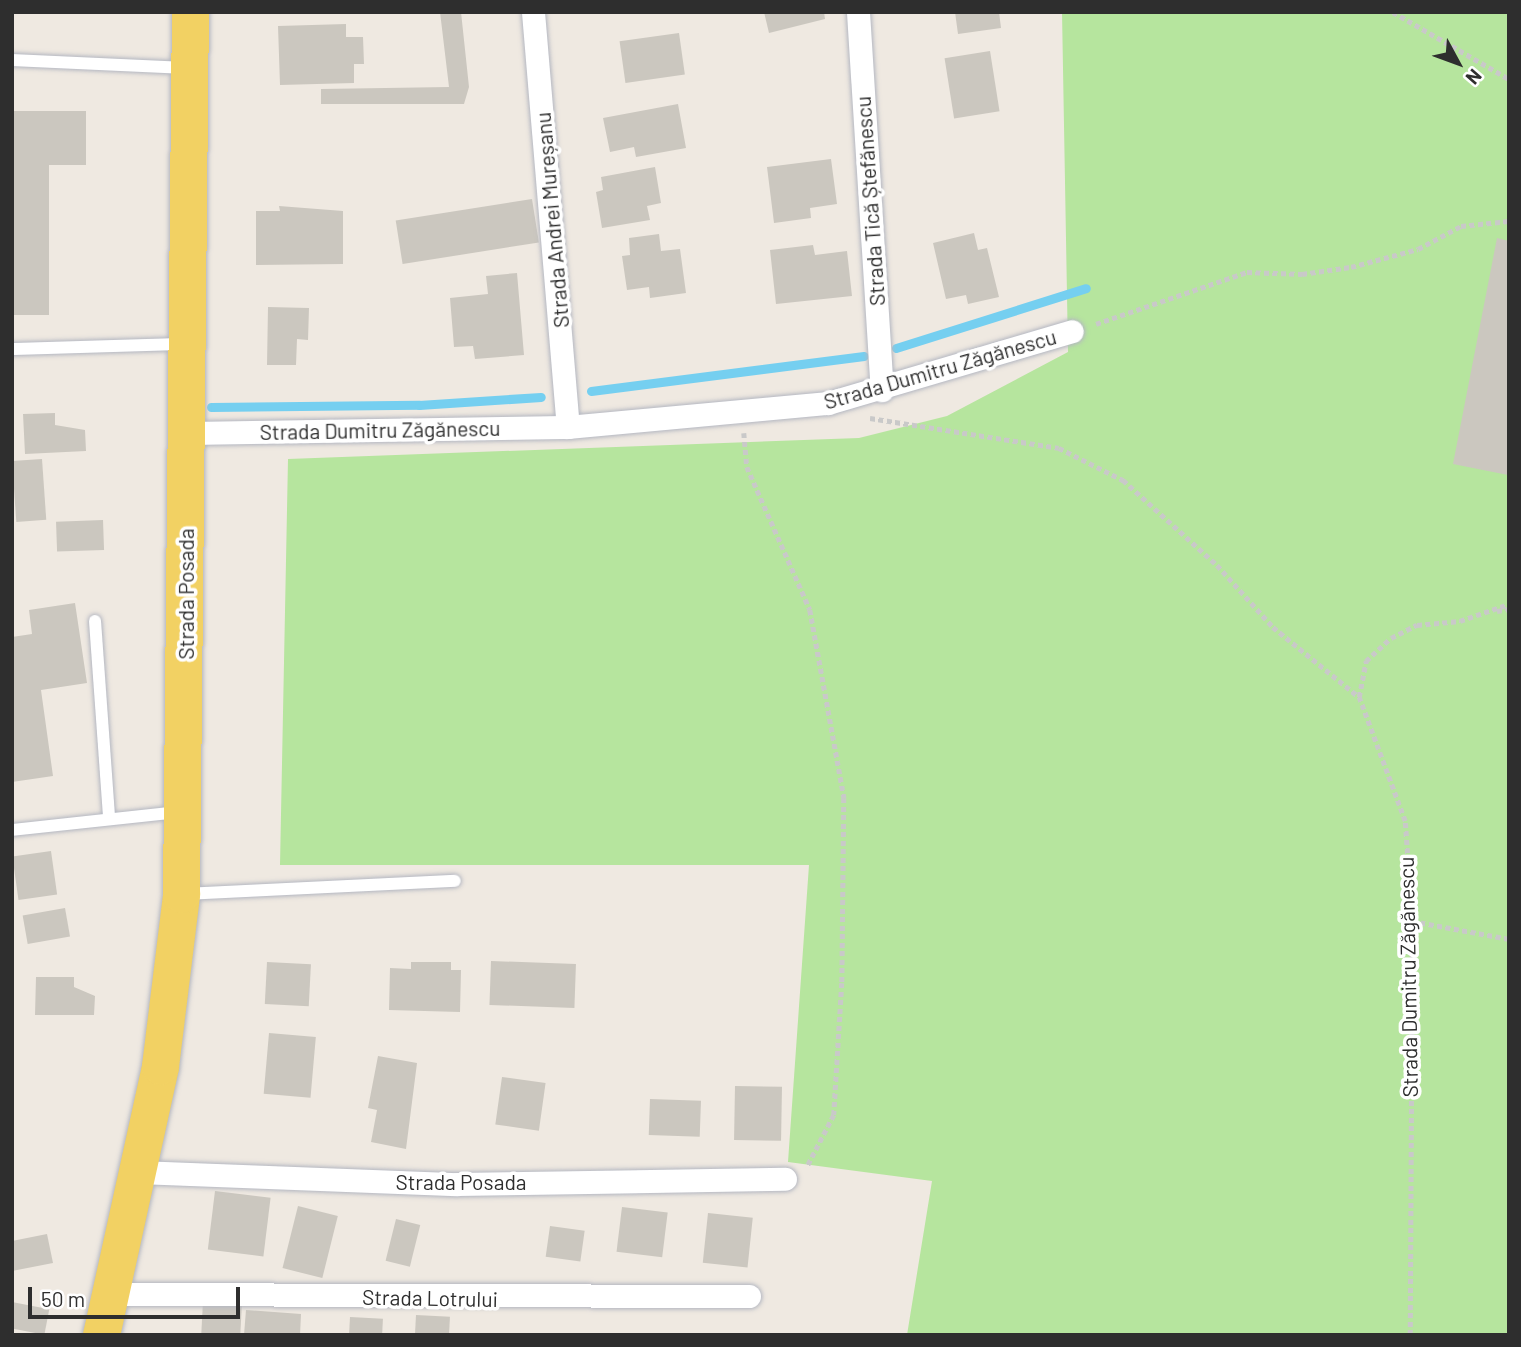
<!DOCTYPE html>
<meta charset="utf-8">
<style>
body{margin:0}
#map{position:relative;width:1521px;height:1347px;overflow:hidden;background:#efe9e1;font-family:Barlow,sans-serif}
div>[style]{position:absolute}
.green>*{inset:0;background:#b6e59e}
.stream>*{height:9px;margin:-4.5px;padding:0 4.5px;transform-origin:4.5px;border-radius:4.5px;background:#75cff0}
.building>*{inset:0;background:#cbc7bf;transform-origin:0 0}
.path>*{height:4.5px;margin-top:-2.25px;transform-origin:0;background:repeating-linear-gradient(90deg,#c9c9c9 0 5px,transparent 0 8.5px)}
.roads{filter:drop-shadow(0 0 2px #b4b7c1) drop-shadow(0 0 2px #b4b7c1)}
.service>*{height:12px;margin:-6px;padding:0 6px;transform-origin:6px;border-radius:6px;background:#fff}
.minor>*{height:23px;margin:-11.5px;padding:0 11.5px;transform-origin:11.5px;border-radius:11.5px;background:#fff}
.primary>*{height:37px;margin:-18.5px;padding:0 18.5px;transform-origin:18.5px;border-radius:18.5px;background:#f2d163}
span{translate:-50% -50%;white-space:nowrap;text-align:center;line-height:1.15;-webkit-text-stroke:7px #fff;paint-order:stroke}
.street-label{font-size:21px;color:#2e2e2e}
.frame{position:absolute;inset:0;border:14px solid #2e2e2e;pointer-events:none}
.north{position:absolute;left:1423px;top:28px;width:70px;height:70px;-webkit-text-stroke:5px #fff;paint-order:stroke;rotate:131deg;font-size:19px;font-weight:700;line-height:28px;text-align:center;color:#2e2e2e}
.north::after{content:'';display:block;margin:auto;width:24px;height:32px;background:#2e2e2e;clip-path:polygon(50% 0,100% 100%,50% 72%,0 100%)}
.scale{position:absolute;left:28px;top:1287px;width:212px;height:32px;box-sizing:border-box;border:4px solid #2e2e2e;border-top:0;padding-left:9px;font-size:21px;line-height:24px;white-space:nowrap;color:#2e2e2e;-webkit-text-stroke:5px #fff;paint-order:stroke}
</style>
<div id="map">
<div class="green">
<i style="clip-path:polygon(1062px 12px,1509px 12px,1509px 1335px,907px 1335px,932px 1181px,788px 1162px,809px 865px,280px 865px,288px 459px,859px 438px,947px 416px,1068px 352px)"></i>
</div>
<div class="stream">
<i style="left:896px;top:348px;width:199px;rotate:-17.5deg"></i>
<i style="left:591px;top:391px;width:275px;rotate:-7.3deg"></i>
<i style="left:211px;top:407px;width:208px;rotate:-0.6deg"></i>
<i style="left:419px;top:405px;width:122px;rotate:-3.8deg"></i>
</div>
<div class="building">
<i style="clip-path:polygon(440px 12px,461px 12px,469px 87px,464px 104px,321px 104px,321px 89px,449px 87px)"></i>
<i style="clip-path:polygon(764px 12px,824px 12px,825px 19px,769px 33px)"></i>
<i style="clip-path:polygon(955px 12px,999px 12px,1001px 28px,958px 34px)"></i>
<i style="clip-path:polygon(346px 24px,346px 37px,363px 37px,364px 64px,354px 64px,354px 83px,280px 85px,278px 26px)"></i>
<i style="left:679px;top:33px;width:42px;height:60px;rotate:82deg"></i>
<i style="left:990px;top:51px;width:61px;height:46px;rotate:81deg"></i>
<i style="clip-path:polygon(678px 104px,686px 148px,636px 157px,634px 147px,610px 152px,603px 118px)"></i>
<i style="clip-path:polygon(12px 111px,86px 111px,86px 165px,49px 165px,49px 315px,12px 315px)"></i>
<i style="clip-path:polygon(831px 159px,837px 204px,810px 208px,811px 218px,774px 223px,767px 167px)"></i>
<i style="clip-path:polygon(655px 167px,661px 203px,647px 206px,650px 220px,602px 228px,596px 192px,603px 190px,601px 177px)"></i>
<i style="left:532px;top:199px;width:44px;height:138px;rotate:81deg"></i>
<i style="clip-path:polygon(279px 206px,343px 211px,343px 264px,256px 265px,256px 211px,280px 211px)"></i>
<i style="clip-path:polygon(974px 233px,978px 250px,987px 248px,999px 297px,968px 304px,966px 295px,946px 299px,933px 243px)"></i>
<i style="clip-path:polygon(659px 234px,661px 251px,680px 249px,686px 293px,650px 298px,649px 287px,627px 290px,622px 256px,630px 255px,629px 238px)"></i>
<i style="clip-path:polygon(1497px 238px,1509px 241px,1508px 475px,1453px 464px)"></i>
<i style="clip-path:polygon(813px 245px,815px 255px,847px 251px,852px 296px,776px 304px,770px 250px)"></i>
<i style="clip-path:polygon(517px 273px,524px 355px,475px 359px,473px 346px,454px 347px,450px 298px,488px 294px,486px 276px)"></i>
<i style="clip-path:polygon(268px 307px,309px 308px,308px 340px,297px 339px,296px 365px,267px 365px)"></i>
<i style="clip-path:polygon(55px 413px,55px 425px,85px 430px,86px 451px,25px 454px,23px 414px)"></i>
<i style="left:42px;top:459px;width:61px;height:30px;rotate:86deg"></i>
<i style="left:103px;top:520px;width:30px;height:47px;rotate:88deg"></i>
<i style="clip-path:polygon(75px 603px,87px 683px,41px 690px,53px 776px,12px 782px,12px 637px,32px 634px,29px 610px)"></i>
<i style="left:51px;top:851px;width:44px;height:39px;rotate:82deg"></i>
<i style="left:65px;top:908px;width:29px;height:43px;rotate:80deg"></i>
<i style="left:491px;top:961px;width:85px;height:44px;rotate:2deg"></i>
<i style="left:267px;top:962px;width:44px;height:42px;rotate:3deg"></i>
<i style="clip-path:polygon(411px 962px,451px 962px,451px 970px,461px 970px,460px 1012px,389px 1010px,390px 968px,411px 969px)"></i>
<i style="clip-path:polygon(36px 977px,74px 977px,74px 987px,95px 996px,94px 1015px,35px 1015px)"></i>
<i style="left:269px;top:1033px;width:47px;height:61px;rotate:5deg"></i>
<i style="clip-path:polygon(378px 1056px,417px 1063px,406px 1149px,371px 1142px,377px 1110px,368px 1108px)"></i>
<i style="left:502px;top:1077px;width:44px;height:48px;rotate:8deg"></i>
<i style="left:735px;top:1086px;width:47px;height:54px;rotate:1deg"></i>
<i style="left:650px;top:1099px;width:51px;height:36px;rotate:2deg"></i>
<i style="left:215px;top:1191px;width:56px;height:59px;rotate:7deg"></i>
<i style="left:298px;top:1206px;width:41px;height:64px;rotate:14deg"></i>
<i style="left:622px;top:1207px;width:46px;height:45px;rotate:7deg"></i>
<i style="left:708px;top:1213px;width:45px;height:50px;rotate:6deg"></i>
<i style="left:396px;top:1219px;width:25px;height:43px;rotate:14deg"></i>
<i style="left:550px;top:1226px;width:35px;height:31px;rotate:8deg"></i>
<i style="clip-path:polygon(47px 1234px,53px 1263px,12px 1271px,12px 1241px)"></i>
<i style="left:203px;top:1301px;width:39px;height:34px;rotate:3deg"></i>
<i style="left:12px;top:1302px;width:38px;height:26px;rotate:11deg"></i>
<i style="clip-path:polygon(246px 1310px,301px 1314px,300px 1335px,244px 1335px)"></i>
<i style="left:416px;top:1315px;width:34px;height:20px;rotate:3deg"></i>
<i style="left:350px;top:1317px;width:33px;height:18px;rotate:3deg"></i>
</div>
<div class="path">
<i style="left:1393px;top:12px;width:134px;rotate:30deg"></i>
<i style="left:1096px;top:324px;width:160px;rotate:-19deg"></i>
<i style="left:1247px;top:272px;width:55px;rotate:2.1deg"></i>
<i style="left:1302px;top:274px;width:49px;rotate:-8.1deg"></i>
<i style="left:1351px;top:267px;width:69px;rotate:-15deg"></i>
<i style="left:1418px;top:249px;width:49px;rotate:-28.1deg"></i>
<i style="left:1461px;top:226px;width:48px;rotate:-5.9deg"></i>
<i style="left:870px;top:418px;width:191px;rotate:9deg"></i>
<i style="left:1059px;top:448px;width:72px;rotate:26.6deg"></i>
<i style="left:1123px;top:480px;width:127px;rotate:42.1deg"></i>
<i style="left:1217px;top:565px;width:84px;rotate:47.9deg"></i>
<i style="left:1273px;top:627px;width:111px;rotate:39.1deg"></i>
<i style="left:744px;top:433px;width:34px;rotate:85deg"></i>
<i style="left:747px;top:467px;width:156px;rotate:66.2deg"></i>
<i style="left:810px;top:610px;width:191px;rotate:79.7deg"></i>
<i style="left:844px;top:798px;width:185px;rotate:90.6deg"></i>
<i style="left:842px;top:983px;width:132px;rotate:93.5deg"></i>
<i style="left:834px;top:1115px;width:59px;rotate:117.4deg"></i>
<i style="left:1497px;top:611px;width:12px;rotate:-9deg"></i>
<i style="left:1412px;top:921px;width:99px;rotate:10.5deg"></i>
<i style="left:1410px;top:1335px;width:414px;rotate:-89.7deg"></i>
<i style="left:1412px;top:921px;width:100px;rotate:-94deg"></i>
<i style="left:1405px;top:821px;width:132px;rotate:-110.4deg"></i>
<i style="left:1359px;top:697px;width:37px;rotate:-79deg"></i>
<i style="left:1366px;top:661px;width:34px;rotate:-43deg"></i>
<i style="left:1391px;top:638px;width:29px;rotate:-27deg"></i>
<i style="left:1417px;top:625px;width:43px;rotate:-5.3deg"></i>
<i style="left:1460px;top:621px;width:52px;rotate:-19.1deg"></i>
</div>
<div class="roads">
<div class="service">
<i style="left:12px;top:60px;width:174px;rotate:2.6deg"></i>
<i style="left:12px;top:349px;width:170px;rotate:-1.7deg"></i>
<i style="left:95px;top:621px;width:197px;rotate:85.9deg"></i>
<i style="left:12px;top:830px;width:166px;rotate:-6.2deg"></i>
<i style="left:185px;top:894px;width:270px;rotate:-2.8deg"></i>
</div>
<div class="minor">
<i style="left:533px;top:12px;width:416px;rotate:85.2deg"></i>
<i style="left:858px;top:12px;width:379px;rotate:86.4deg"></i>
<i style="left:185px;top:433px;width:383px;rotate:-0.9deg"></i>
<i style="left:568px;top:427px;width:261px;rotate:-5.3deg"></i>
<i style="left:828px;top:403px;width:254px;rotate:-16.4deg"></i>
<i style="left:138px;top:1172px;width:319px;rotate:2.2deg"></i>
<i style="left:457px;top:1184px;width:328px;rotate:-0.9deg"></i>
<i style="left:111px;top:1294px;width:638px;rotate:0.18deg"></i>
</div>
<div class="primary">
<i style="left:101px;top:1335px;width:275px;rotate:-77.6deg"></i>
<i style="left:160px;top:1066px;width:173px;rotate:-83deg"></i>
<i style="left:181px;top:894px;width:882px;rotate:-89.42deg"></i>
</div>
</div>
<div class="street-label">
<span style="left:870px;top:201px;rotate:-94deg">Strada Tică Ștefănescu</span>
<span style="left:552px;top:220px;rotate:-95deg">Strada Andrei Mureșanu</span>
<span style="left:940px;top:369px;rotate:-16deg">Strada Dumitru Zăgănescu</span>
<span style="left:380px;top:430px;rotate:-1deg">Strada Dumitru Zăgănescu</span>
<span style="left:186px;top:594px;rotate:-90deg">Strada Posada</span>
<span style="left:1408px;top:977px;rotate:-91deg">Strada Dumitru Zăgănescu</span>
<span style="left:461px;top:1182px">Strada Posada</span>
<span style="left:430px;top:1298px;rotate:1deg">Strada Lotrului</span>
</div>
<div class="frame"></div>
<div class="north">N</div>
<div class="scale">50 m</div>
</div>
